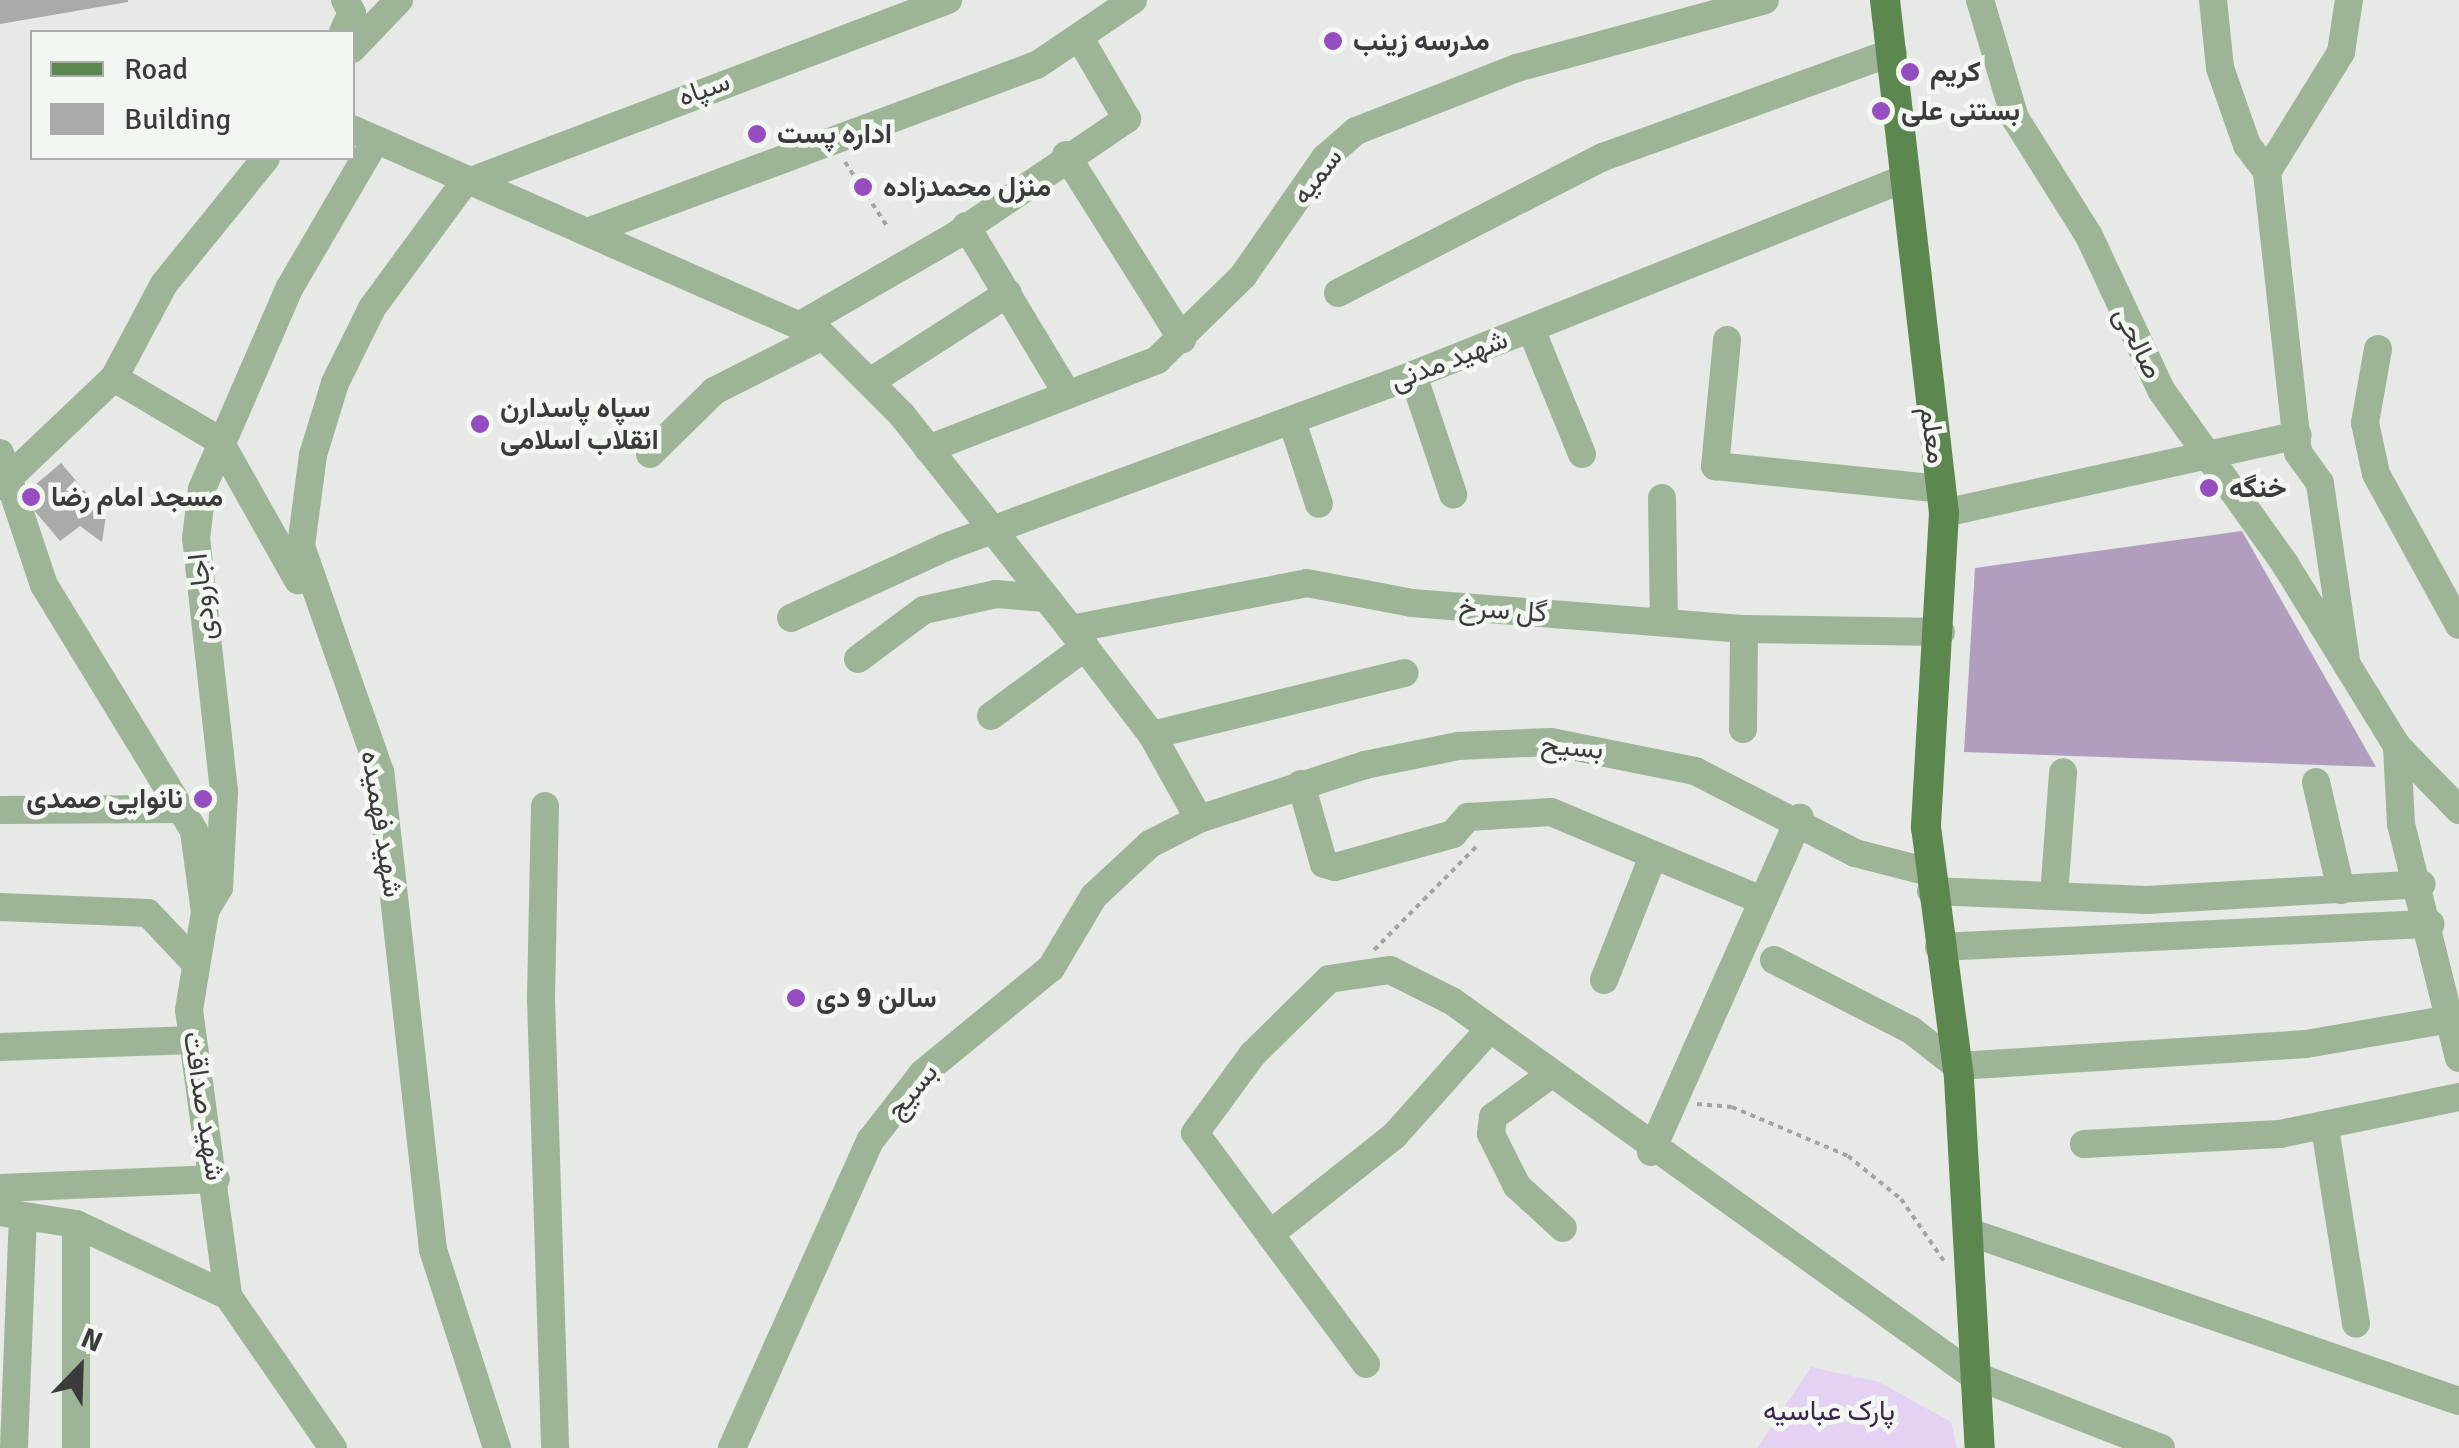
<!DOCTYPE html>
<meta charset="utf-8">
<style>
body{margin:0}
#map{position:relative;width:2459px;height:1448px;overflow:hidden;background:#e6e9e5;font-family:Signika,Vazirmatn,sans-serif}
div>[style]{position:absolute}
.green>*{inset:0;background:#e5d2f3}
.forest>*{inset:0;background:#b19ebf}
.building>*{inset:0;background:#a8aba7}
.path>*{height:4px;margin-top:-2px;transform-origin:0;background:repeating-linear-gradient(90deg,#a3a5a2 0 5px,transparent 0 10px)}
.minor>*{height:28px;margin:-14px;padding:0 14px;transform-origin:14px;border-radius:14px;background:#9db496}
.major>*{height:30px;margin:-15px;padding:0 15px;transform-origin:15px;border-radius:15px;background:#5c874f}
.dots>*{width:28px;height:28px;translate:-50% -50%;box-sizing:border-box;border:5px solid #f3f7f2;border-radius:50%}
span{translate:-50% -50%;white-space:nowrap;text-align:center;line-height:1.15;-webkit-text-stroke:9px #f3f7f2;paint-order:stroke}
.poi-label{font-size:28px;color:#3a3b3a;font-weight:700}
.left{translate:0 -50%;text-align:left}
.right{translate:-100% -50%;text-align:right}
.street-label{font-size:28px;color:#3a3b3a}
.park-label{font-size:28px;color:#3e234f}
.legend{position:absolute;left:30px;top:30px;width:325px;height:130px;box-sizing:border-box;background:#f3f7f2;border:2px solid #a9aca8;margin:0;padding:12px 18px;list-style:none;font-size:30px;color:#3a3b3a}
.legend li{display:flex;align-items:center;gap:20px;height:50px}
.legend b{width:50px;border:2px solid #a9aca8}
.north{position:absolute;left:30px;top:1318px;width:100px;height:100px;-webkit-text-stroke:8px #f3f7f2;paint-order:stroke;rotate:23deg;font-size:28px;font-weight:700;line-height:40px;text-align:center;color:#3a3b3a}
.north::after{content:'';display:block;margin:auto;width:35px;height:45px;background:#3a3b3a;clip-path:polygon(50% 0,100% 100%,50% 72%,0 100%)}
</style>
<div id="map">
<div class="green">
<i style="clip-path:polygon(1811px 1367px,1879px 1382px,1951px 1422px,1957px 1448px,1757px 1448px)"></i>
</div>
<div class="forest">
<i style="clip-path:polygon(2242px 531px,2376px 767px,1964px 752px,1975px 568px)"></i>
</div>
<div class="building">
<i style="clip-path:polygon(0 0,128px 0,128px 2px,0 24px)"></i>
<i style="clip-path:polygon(61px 463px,106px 516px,102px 542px,80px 526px,60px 541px,22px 496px)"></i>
</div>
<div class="path">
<i style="left:845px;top:162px;width:77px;rotate:56.7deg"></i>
<i style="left:1374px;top:950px;width:145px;rotate:-45.3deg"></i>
<i style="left:1697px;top:1104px;width:35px;rotate:5deg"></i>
<i style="left:1732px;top:1107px;width:126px;rotate:22.9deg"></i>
<i style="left:1848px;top:1156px;width:68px;rotate:39.1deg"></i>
<i style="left:1901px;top:1199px;width:75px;rotate:55.3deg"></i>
</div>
<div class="minor">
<i style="left:1980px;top:0;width:123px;rotate:73.5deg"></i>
<i style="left:2015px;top:118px;width:139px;rotate:57.9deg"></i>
<i style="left:2089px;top:236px;width:170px;rotate:64.9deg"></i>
<i style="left:2161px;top:390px;width:214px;rotate:54.5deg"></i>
<i style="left:2285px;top:564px;width:214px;rotate:58.4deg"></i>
<i style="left:2397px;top:746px;width:89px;rotate:45.9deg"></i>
<i style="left:2213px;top:0;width:68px;rotate:84.1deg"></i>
<i style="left:2220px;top:68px;width:82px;rotate:70.7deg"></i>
<i style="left:2247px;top:145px;width:34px;rotate:53deg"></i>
<i style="left:343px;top:32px;width:21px;rotate:-65deg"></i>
<i style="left:352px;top:13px;width:15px;rotate:-118deg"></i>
<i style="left:352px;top:49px;width:68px;rotate:-46.2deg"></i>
<i style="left:352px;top:129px;width:514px;rotate:23.73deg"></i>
<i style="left:823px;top:336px;width:112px;rotate:45deg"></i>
<i style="left:902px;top:415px;width:273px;rotate:51.7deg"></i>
<i style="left:1071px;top:629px;width:133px;rotate:52.6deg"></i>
<i style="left:1152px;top:735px;width:96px;rotate:60.8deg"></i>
<i style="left:1066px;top:155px;width:218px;rotate:57.8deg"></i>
<i style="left:966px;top:226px;width:197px;rotate:58.9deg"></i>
<i style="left:590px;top:231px;width:477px;rotate:-20.4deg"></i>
<i style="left:1037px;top:65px;width:116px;rotate:-34.1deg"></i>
<i style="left:1338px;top:293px;width:298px;rotate:-27.2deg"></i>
<i style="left:1603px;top:157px;width:308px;rotate:-19.9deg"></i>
<i style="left:802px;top:324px;width:178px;rotate:-30deg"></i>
<i style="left:956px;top:235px;width:207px;rotate:-34.2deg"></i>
<i style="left:1127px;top:119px;width:91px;rotate:-120.2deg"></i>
<i style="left:1531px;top:329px;width:135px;rotate:67.8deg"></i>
<i style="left:1727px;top:340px;width:127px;rotate:95.4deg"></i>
<i style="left:1715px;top:466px;width:227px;rotate:5.8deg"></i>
<i style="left:2378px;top:349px;width:75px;rotate:100deg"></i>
<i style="left:2365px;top:423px;width:52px;rotate:77.8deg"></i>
<i style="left:2376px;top:474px;width:172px;rotate:61.2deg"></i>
<i style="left:1413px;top:375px;width:126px;rotate:71.4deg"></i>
<i style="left:114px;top:378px;width:122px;rotate:30.6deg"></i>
<i style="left:219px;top:440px;width:161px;rotate:60.6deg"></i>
<i style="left:870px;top:382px;width:164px;rotate:-32.8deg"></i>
<i style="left:1292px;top:421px;width:87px;rotate:72deg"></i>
<i style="left:928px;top:449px;width:246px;rotate:-21.2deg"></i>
<i style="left:1157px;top:360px;width:120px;rotate:-44.3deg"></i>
<i style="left:1243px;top:276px;width:144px;rotate:-55.2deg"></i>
<i style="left:1325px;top:158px;width:41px;rotate:-41.1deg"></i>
<i style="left:1356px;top:131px;width:173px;rotate:-21.4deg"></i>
<i style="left:1517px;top:68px;width:257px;rotate:-15.3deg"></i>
<i style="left:0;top:453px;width:139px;rotate:71.6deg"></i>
<i style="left:44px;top:585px;width:288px;rotate:58.6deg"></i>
<i style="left:194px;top:831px;width:82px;rotate:82.3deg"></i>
<i style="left:205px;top:912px;width:99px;rotate:99.3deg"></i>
<i style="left:189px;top:1010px;width:289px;rotate:82.2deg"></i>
<i style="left:228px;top:1296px;width:185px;rotate:55.4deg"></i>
<i style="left:650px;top:454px;width:90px;rotate:-44.5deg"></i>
<i style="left:714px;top:391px;width:122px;rotate:-26.8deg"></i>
<i style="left:0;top:486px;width:157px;rotate:-43.5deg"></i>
<i style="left:114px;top:378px;width:106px;rotate:-62deg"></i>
<i style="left:164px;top:284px;width:162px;rotate:-51deg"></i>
<i style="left:1662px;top:498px;width:124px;rotate:89.1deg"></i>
<i style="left:1944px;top:513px;width:362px;rotate:-12.4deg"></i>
<i style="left:791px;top:618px;width:170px;rotate:-24.6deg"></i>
<i style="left:946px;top:547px;width:498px;rotate:-20.2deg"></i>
<i style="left:1413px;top:375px;width:528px;rotate:-21.8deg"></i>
<i style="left:1071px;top:629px;width:240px;rotate:-11deg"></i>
<i style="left:1307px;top:583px;width:107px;rotate:10.8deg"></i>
<i style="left:1412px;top:603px;width:333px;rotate:4.5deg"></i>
<i style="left:1744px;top:629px;width:197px;rotate:0.9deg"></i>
<i style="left:858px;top:659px;width:82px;rotate:-36.6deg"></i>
<i style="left:924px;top:610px;width:74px;rotate:-12.5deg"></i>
<i style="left:996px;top:594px;width:50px;rotate:4.6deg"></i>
<i style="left:2346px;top:660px;width:179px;rotate:-98.4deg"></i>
<i style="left:2320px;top:483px;width:37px;rotate:-126deg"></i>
<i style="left:2298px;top:453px;width:283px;rotate:-96.3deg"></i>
<i style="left:2267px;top:172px;width:141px;rotate:-58.3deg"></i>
<i style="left:2341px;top:52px;width:53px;rotate:-81.3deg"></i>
<i style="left:991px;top:716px;width:117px;rotate:-36.3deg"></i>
<i style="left:1743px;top:729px;width:100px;rotate:-89.4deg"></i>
<i style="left:1152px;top:735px;width:260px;rotate:-13.8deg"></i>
<i style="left:2397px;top:746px;width:78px;rotate:87.1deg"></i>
<i style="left:2401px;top:824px;width:241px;rotate:76.1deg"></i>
<i style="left:2316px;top:782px;width:111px;rotate:77deg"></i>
<i style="left:1301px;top:784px;width:83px;rotate:74deg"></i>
<i style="left:1324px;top:864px;width:11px;rotate:15deg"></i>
<i style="left:1335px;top:867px;width:123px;rotate:-15.6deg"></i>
<i style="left:1453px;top:834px;width:23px;rotate:-49deg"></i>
<i style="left:1468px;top:817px;width:83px;rotate:-3.4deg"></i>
<i style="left:1551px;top:812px;width:228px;rotate:22.7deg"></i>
<i style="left:545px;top:806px;width:193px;rotate:91.2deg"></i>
<i style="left:541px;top:999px;width:449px;rotate:88.2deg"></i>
<i style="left:0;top:810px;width:182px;rotate:-0.3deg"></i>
<i style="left:1931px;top:891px;width:216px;rotate:2.4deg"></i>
<i style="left:2147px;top:900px;width:275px;rotate:-3.3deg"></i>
<i style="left:2054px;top:896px;width:124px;rotate:-85.8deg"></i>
<i style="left:0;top:907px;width:148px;rotate:2.3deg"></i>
<i style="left:148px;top:913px;width:70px;rotate:46.7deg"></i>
<i style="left:205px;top:911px;width:27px;rotate:-59deg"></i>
<i style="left:219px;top:888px;width:97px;rotate:-87deg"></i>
<i style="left:224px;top:791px;width:254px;rotate:-96.3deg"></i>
<i style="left:196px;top:539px;width:50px;rotate:-83.2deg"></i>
<i style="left:202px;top:489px;width:220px;rotate:-66.5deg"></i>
<i style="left:290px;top:287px;width:170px;rotate:-59.7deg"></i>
<i style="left:1939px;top:947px;width:492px;rotate:-2.7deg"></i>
<i style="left:1774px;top:960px;width:154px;rotate:27.1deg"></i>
<i style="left:1911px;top:1030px;width:58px;rotate:38deg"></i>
<i style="left:1957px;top:1066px;width:350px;rotate:-3.6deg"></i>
<i style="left:2306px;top:1044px;width:147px;rotate:-9.8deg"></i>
<i style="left:1604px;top:980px;width:130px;rotate:-68.4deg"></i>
<i style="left:0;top:1047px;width:193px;rotate:-2.1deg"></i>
<i style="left:1547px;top:1077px;width:67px;rotate:143.5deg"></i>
<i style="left:1493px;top:1117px;width:17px;rotate:97deg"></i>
<i style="left:1491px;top:1134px;width:58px;rotate:63.4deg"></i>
<i style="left:1517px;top:1186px;width:62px;rotate:42.4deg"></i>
<i style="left:2325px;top:1128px;width:198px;rotate:81deg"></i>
<i style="left:2084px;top:1144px;width:196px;rotate:-2.9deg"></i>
<i style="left:2280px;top:1134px;width:183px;rotate:-11.7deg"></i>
<i style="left:1651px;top:1152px;width:366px;rotate:-66deg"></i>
<i style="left:0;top:1188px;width:216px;rotate:-2.4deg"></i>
<i style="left:0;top:1212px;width:77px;rotate:9deg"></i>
<i style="left:76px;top:1224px;width:168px;rotate:25.3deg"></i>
<i style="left:76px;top:1224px;width:224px;rotate:90deg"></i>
<i style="left:1969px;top:1232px;width:518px;rotate:19.03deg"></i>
<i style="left:1270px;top:1234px;width:158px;rotate:-38.3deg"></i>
<i style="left:1394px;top:1136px;width:138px;rotate:-48.2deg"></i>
<i style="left:1366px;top:1364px;width:287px;rotate:-126.5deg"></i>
<i style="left:1195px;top:1133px;width:97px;rotate:-53.8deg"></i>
<i style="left:1252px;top:1055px;width:108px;rotate:-44.6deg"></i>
<i style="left:1329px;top:979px;width:62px;rotate:-8.4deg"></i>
<i style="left:1390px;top:970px;width:69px;rotate:26.6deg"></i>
<i style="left:1452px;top:1001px;width:639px;rotate:35.7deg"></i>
<i style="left:1971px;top:1374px;width:204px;rotate:21.3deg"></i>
<i style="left:14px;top:1448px;width:232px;rotate:-87.8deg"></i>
<i style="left:497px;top:1448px;width:208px;rotate:-107.9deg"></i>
<i style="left:433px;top:1250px;width:481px;rotate:-96.3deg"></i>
<i style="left:380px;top:772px;width:239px;rotate:-109.3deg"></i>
<i style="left:301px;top:546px;width:92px;rotate:-82.5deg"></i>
<i style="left:313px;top:455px;width:75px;rotate:-73deg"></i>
<i style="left:335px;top:383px;width:84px;rotate:-63.7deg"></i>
<i style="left:372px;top:308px;width:154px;rotate:-53.7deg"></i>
<i style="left:463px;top:184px;width:519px;rotate:-20.78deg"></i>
<i style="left:732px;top:1448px;width:337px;rotate:-65.8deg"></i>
<i style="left:870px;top:1141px;width:86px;rotate:-52.1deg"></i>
<i style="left:923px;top:1073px;width:166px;rotate:-39.4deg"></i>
<i style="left:1051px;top:968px;width:84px;rotate:-59.2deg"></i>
<i style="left:1094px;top:896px;width:76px;rotate:-42.9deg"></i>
<i style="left:1150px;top:844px;width:55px;rotate:-27deg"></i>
<i style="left:1199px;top:819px;width:175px;rotate:-18deg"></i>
<i style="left:1365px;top:765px;width:95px;rotate:-11.5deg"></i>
<i style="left:1458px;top:746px;width:93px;rotate:-2.5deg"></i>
<i style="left:1551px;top:742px;width:147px;rotate:11.4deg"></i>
<i style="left:1695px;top:771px;width:180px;rotate:27.1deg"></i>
<i style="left:1855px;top:853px;width:76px;rotate:14.4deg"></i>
</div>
<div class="major">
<i style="left:1885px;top:0;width:516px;rotate:83.44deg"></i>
<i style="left:1944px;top:513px;width:315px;rotate:93.3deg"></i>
<i style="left:1926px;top:827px;width:253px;rotate:82.5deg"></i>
<i style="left:1959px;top:1078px;width:371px;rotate:86.8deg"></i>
</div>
<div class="dots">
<i style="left:1333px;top:41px;background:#954dc0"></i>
<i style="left:1910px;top:72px;background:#954dc0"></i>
<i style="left:1881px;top:111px;background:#954dc0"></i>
<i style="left:757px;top:134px;background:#954dc0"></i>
<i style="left:863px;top:187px;background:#954dc0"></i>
<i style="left:480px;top:424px;background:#954dc0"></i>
<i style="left:2209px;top:488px;background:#954dc0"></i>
<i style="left:31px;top:497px;background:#954dc0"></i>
<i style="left:203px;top:799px;background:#954dc0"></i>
<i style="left:796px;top:998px;background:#954dc0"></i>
</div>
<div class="poi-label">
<span class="left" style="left:1353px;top:41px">مدرسه زینب</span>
<span class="left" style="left:1930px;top:72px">کریم</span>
<span class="left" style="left:1901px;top:111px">بستنی علی</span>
<span class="left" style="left:777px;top:134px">اداره پست</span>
<span class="left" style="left:883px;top:187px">منزل محمدزاده</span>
<span class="left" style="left:500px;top:424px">سپاه پاسدارن<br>انقلاب اسلامی</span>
<span class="left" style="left:2229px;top:488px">خنگه</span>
<span class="left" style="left:51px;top:497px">مسجد امام رضا</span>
<span class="right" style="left:183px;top:799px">نانوایی صمدی</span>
<span class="left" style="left:816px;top:998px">سالن 9 دی</span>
</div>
<div class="street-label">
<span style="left:704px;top:89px;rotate:-20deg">سپاه</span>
<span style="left:1317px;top:176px;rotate:-52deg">سمیه</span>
<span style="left:2138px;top:343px;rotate:64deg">صالحی</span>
<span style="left:1449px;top:360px;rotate:-21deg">شهید مدنی</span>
<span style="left:1933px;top:435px;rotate:81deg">معلم</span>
<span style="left:202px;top:597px;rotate:-96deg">اجارودی</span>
<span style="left:1503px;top:610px;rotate:4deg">گل سرخ</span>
<span style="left:1572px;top:747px;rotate:5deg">بسیح</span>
<span style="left:382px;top:824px;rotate:81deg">شهید فهمیده</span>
<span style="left:912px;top:1091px;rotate:-50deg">بسیج</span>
<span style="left:204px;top:1106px;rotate:81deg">شهید صداقت</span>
</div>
<div class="park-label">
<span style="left:1829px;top:1411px">پارک عباسیه</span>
</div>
<ul class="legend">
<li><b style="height:12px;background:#5c874f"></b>Road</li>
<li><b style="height:28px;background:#a8aba7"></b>Building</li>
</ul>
<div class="north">N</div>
</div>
